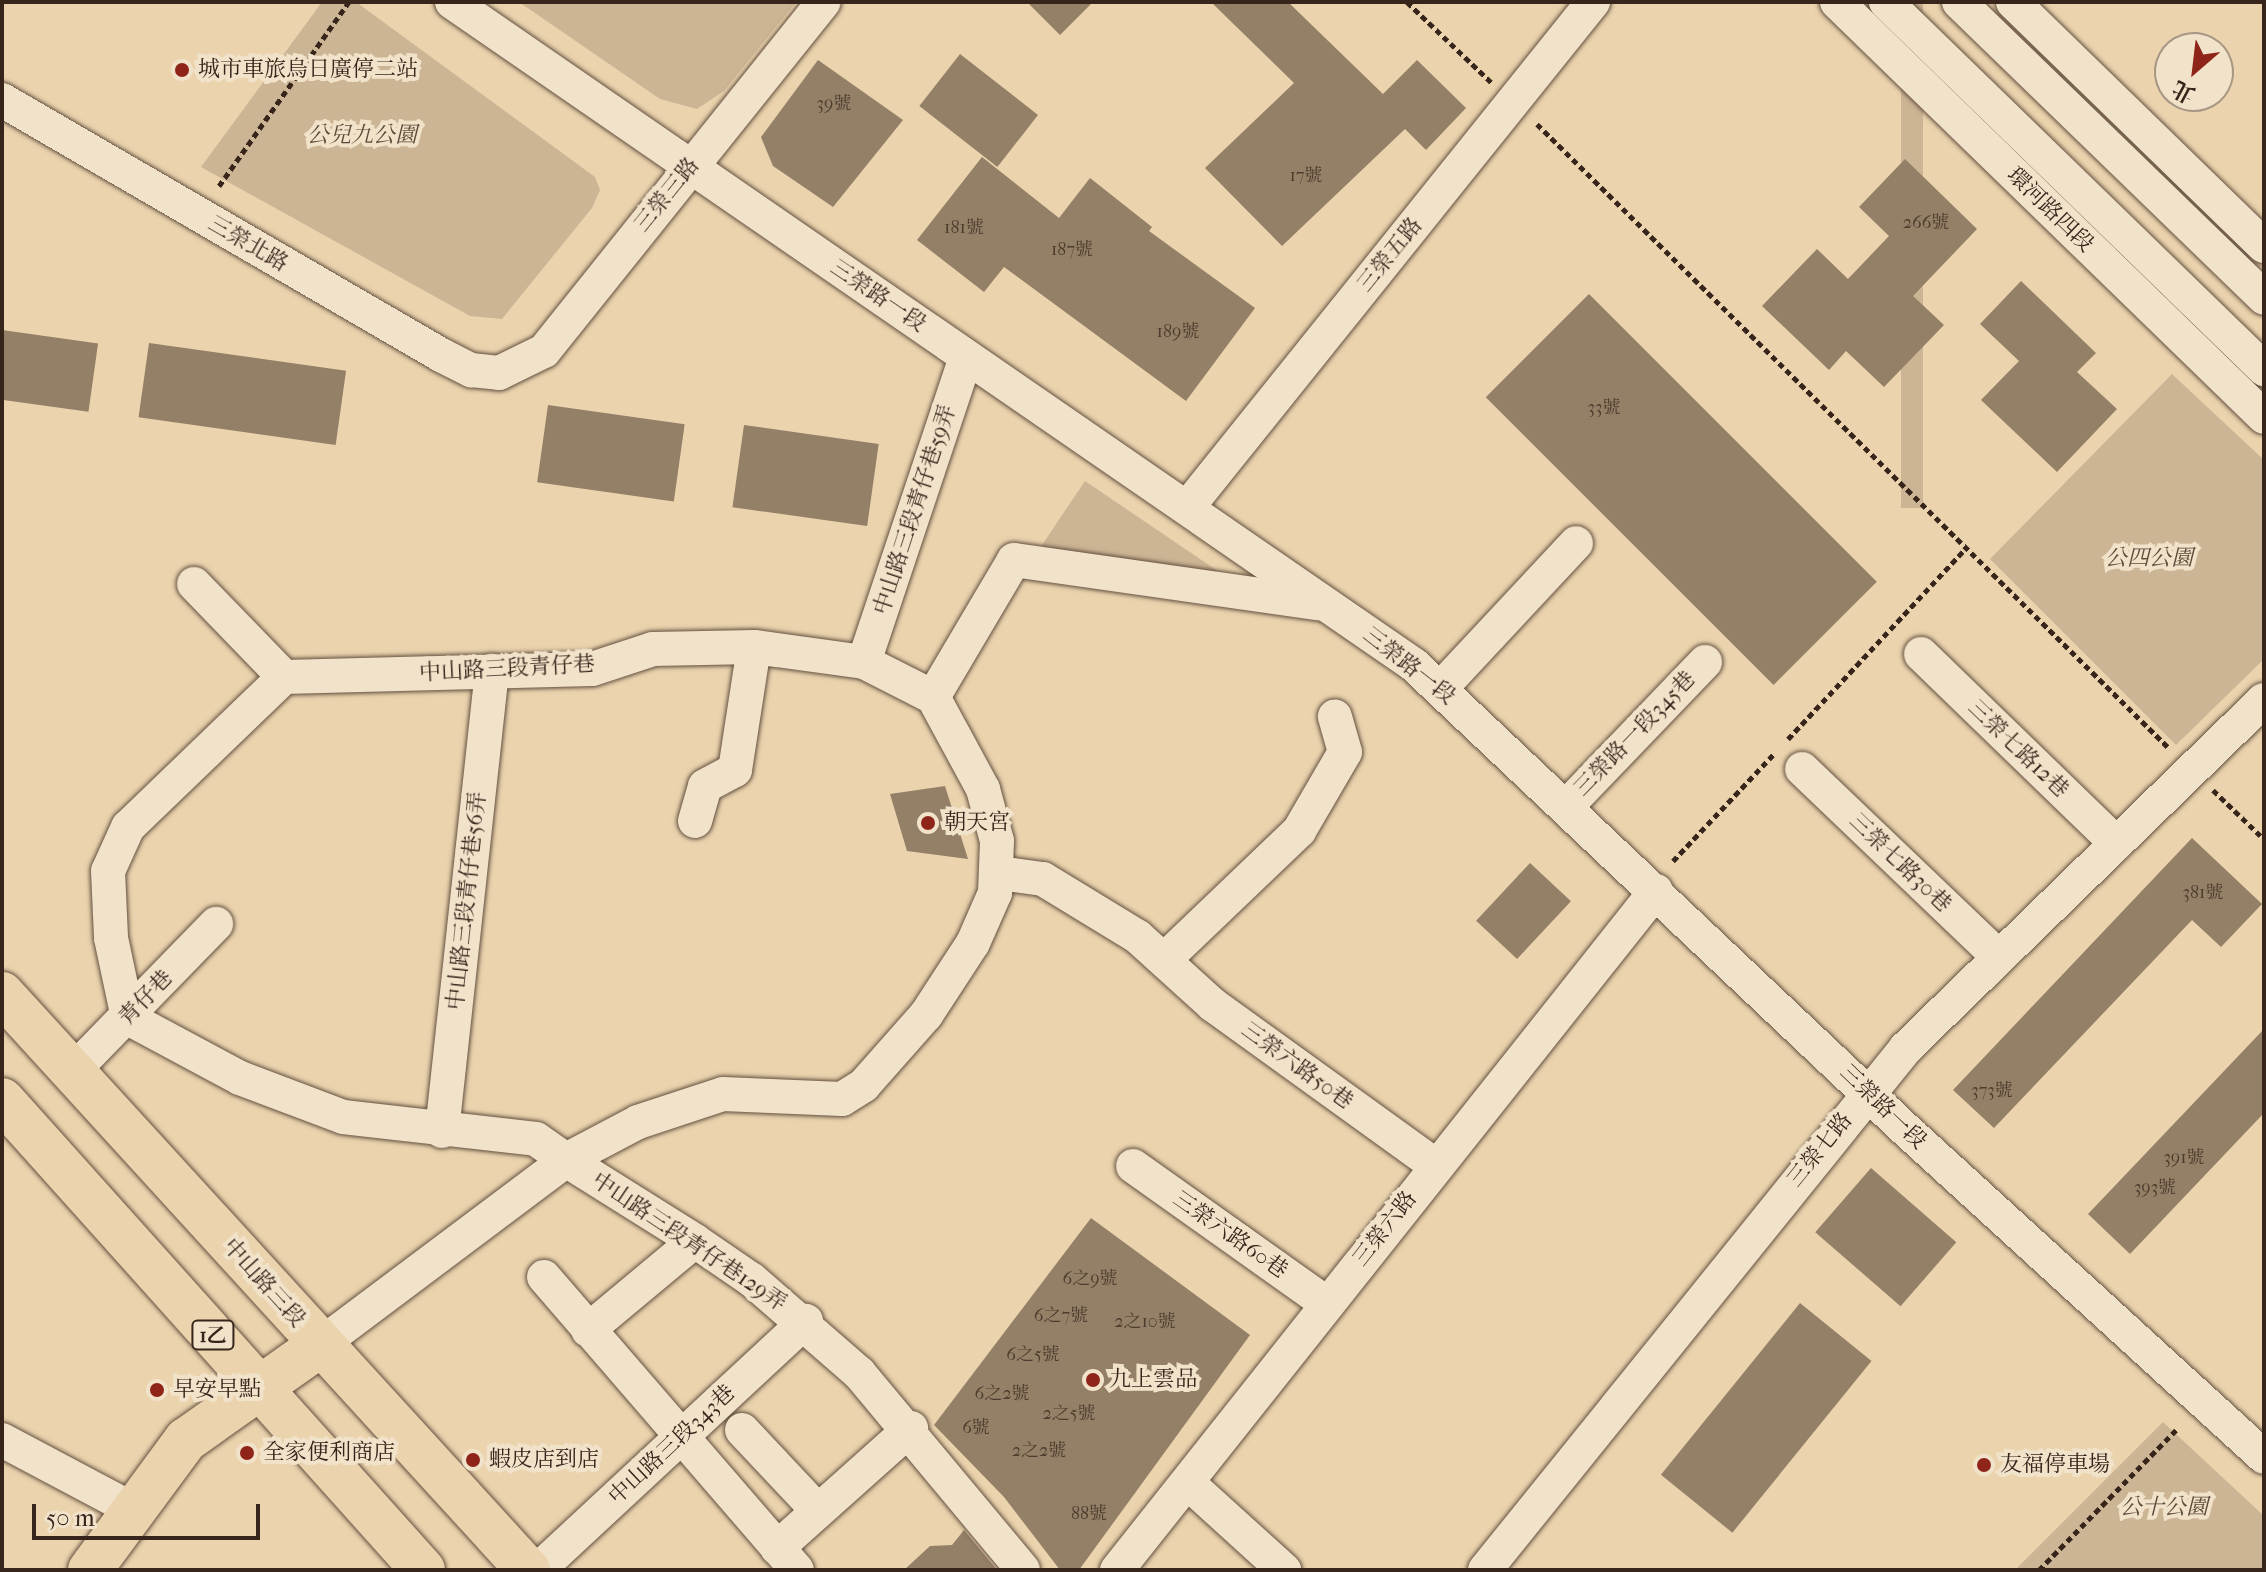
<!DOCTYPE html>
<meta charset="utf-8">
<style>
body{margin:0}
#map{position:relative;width:2266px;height:1572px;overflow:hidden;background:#ead3ad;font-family:"IM FELL French Canon","Noto Serif TC",serif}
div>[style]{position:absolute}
.green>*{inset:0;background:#ccb594;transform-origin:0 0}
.building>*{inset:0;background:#947f67;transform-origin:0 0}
.path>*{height:5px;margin-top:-2.5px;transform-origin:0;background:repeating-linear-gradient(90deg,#37251b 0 6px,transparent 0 10px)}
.roads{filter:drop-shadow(0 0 2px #645040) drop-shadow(0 0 2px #645040)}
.minor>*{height:34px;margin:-17px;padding:0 17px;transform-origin:17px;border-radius:17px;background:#f1e2ca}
.major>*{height:44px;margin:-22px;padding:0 22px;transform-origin:22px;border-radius:22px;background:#ead3ad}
.dots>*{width:22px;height:22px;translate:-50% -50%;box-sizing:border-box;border:4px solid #f1e2ca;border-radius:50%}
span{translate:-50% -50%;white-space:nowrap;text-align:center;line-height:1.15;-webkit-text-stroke:8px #f1e2ca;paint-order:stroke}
.number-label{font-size:18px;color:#4e3c2e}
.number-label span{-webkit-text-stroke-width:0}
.shield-label span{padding:2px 6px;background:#f1e2ca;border:2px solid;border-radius:6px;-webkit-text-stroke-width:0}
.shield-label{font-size:20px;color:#37251b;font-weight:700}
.poi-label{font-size:22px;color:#37251b}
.left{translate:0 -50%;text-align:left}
.park-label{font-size:22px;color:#5c4939;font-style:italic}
.street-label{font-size:22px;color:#37251b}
.frame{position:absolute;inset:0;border:4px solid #37251b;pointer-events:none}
.north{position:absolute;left:2154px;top:32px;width:80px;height:80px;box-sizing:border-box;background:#f1e2ca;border:2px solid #a79684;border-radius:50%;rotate:208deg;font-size:22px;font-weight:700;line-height:32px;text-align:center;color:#37251b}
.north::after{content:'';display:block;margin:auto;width:28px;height:36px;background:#8f2418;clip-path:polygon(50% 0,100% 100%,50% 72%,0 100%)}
.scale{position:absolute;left:32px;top:1504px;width:228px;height:36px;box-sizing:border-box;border:4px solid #37251b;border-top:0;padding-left:10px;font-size:24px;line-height:28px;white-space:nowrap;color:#37251b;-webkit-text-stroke:6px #f1e2ca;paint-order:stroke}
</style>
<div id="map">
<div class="green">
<i style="clip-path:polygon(322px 2px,356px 2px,595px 177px,600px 190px,592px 208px,502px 319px,470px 316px,201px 167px)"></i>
<i style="clip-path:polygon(519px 2px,796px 2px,724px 91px,697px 109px,660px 99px)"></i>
<i style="left:1901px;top:2px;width:22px;height:506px"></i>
<i style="clip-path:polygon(2172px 374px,2264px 460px,2264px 659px,2176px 745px,1990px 559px)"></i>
<i style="clip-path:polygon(1085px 481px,1231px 580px,1034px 557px)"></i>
<i style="clip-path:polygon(2163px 1422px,2264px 1516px,2264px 1570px,2015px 1570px)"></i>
</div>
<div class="building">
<i style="clip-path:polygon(1027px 2px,1093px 2px,1060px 35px)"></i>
<i style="clip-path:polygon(1211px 2px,1288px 2px,1383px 94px,1417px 60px,1466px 108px,1426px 150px,1405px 129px,1282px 246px,1205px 168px,1294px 83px)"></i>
<i style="left:960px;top:54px;width:99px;height:66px;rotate:38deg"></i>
<i style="clip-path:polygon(818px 60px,903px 120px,833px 207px,773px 166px,761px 137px)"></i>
<i style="clip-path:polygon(982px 157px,1059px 218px,1090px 178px,1152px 227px,1149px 231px,1255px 308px,1186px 401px,1004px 267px,984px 292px,917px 240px)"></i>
<i style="clip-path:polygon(1905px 159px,1977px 229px,1913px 296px,1944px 325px,1884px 387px,1846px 351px,1829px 370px,1762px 306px,1817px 249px,1848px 279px,1889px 236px,1859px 207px)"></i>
<i style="clip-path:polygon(2021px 281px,2096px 353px,2077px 372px,2117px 409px,2057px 472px,1981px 400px,2019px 361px,1980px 324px)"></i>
<i style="left:1589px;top:294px;width:407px;height:146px;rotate:45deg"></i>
<i style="left:2px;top:330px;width:97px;height:69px;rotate:8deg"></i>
<i style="left:149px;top:343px;width:199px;height:75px;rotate:8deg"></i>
<i style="left:548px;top:405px;width:138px;height:78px;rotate:8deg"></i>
<i style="left:744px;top:425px;width:136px;height:83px;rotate:8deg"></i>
<i style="clip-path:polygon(945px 786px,968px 859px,907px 851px,890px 794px)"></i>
<i style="clip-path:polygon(2192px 838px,2262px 904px,2221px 947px,2192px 920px,1994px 1128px,1953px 1090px)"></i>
<i style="left:1530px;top:863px;width:56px;height:79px;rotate:43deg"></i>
<i style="clip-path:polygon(2264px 1029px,2264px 1113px,2130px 1254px,2088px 1214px)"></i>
<i style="left:1871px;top:1168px;width:113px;height:85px;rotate:41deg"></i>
<i style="clip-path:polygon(1091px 1218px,1250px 1335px,1079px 1570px,1060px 1570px,1004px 1497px,934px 1425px)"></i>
<i style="left:1800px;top:1303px;width:92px;height:221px;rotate:39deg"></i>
<i style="clip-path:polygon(964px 1530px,997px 1570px,904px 1570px,930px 1546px,952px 1545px)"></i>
</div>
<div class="path">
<i style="left:1407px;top:2px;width:117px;rotate:43.6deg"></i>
<i style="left:1537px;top:124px;width:890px;rotate:44.64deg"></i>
<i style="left:219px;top:186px;width:225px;rotate:-54.8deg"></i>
<i style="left:1788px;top:739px;width:262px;rotate:-47deg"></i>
<i style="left:2213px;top:790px;width:71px;rotate:43.9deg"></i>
<i style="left:1673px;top:861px;width:146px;rotate:-46.7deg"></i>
<i style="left:2039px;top:1570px;width:199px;rotate:-45.6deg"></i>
</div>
<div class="roads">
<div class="minor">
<i style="left:452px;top:2px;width:1168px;rotate:34.57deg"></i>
<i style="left:1414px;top:665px;width:676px;rotate:43.38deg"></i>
<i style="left:1905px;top:1129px;width:486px;rotate:42.4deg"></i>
<i style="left:1837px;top:2px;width:595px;rotate:44.18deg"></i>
<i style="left:1886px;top:2px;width:527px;rotate:44.15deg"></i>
<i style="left:1959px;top:2px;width:425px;rotate:44.1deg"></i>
<i style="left:2013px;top:2px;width:350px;rotate:44.2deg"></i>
<i style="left:2px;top:100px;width:508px;rotate:30.15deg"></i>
<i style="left:441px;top:355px;width:34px;rotate:27deg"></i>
<i style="left:471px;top:370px;width:28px;rotate:6deg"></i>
<i style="left:499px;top:373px;width:50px;rotate:-26.1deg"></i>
<i style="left:544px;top:351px;width:447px;rotate:-51.3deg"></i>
<i style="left:1187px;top:508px;width:649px;rotate:-51.26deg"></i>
<i style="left:194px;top:584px;width:129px;rotate:45.9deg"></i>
<i style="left:1921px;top:654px;width:272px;rotate:44.1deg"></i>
<i style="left:864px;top:662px;width:322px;rotate:-71.5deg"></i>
<i style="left:1441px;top:688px;width:198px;rotate:-47deg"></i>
<i style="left:933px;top:697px;width:159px;rotate:-59.4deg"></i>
<i style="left:1014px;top:560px;width:307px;rotate:8.1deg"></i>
<i style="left:1802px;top:769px;width:272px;rotate:43.7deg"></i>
<i style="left:1566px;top:807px;width:201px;rotate:-46.2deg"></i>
<i style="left:695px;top:821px;width:36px;rotate:-74deg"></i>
<i style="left:705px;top:786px;width:34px;rotate:-28deg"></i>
<i style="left:735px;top:770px;width:124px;rotate:-81.2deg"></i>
<i style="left:999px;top:873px;width:44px;rotate:7.8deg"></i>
<i style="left:1043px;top:879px;width:111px;rotate:31.4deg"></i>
<i style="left:1138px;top:937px;width:101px;rotate:42.2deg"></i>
<i style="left:1213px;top:1005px;width:274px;rotate:35.8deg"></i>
<i style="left:1164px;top:960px;width:187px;rotate:-43.7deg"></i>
<i style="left:1299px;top:831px;width:91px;rotate:-59.8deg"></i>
<i style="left:1345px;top:752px;width:37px;rotate:-106deg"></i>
<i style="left:74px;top:1070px;width:204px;rotate:-45.8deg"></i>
<i style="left:442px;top:1131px;width:463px;rotate:-83.8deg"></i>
<i style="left:1133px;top:1166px;width:238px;rotate:35.4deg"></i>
<i style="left:544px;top:1277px;width:387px;rotate:49.2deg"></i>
<i style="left:588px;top:1330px;width:139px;rotate:-39.8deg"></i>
<i style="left:320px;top:1345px;width:308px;rotate:-36.9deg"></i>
<i style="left:566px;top:1160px;width:81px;rotate:-27.8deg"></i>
<i style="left:638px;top:1122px;width:89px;rotate:-18.2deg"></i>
<i style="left:723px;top:1094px;width:119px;rotate:2.4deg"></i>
<i style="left:842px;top:1099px;width:26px;rotate:-32deg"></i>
<i style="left:864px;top:1085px;width:94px;rotate:-48.5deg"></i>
<i style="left:926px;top:1015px;width:86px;rotate:-56.9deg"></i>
<i style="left:973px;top:943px;width:55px;rotate:-66.3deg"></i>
<i style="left:995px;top:893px;width:52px;rotate:-87.8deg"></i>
<i style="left:997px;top:841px;width:54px;rotate:-105.1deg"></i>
<i style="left:983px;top:789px;width:105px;rotate:-118.5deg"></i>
<i style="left:933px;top:697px;width:77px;rotate:-153.1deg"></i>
<i style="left:864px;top:662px;width:111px;rotate:-172.2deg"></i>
<i style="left:754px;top:647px;width:101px;rotate:178.9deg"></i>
<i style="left:653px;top:649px;width:64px;rotate:161.8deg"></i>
<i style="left:592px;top:669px;width:308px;rotate:178.5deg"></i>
<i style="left:284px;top:677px;width:216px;rotate:136.1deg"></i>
<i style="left:128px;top:827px;width:48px;rotate:114.4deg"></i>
<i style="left:108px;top:871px;width:67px;rotate:87.4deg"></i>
<i style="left:111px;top:938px;width:82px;rotate:78deg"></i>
<i style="left:128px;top:1018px;width:127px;rotate:28.2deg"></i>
<i style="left:240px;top:1078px;width:110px;rotate:20.7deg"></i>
<i style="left:343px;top:1117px;width:194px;rotate:6.5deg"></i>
<i style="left:536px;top:1139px;width:37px;rotate:35deg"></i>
<i style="left:566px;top:1160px;width:152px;rotate:32.1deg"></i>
<i style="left:695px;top:1241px;width:69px;rotate:34.4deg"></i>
<i style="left:752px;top:1280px;width:142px;rotate:41deg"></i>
<i style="left:859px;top:1373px;width:256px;rotate:50.2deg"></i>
<i style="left:742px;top:1430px;width:111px;rotate:46.8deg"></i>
<i style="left:2px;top:1440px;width:145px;rotate:28deg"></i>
<i style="left:1188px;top:1483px;width:130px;rotate:42.2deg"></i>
<i style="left:777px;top:1548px;width:180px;rotate:-41.8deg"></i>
<i style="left:538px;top:1570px;width:366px;rotate:-42.9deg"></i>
<i style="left:1117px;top:1570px;width:867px;rotate:-51.56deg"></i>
<i style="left:1485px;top:1570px;width:671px;rotate:-51.11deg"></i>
<i style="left:1906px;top:1048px;width:499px;rotate:-44.2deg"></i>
</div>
<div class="major">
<i style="left:2px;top:994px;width:780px;rotate:47.6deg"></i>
<i style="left:2px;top:1100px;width:631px;rotate:48.15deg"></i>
<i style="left:90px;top:1570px;width:162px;rotate:-53.6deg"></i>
<i style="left:186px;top:1440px;width:164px;rotate:-35.3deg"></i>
</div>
</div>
<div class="dots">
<i style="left:182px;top:70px;background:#8f2418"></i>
<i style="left:928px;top:823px;background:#8f2418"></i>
<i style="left:1093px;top:1380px;background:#8f2418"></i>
<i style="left:157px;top:1390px;background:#8f2418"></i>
<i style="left:247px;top:1453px;background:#8f2418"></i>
<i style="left:473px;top:1460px;background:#8f2418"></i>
<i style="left:1984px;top:1465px;background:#8f2418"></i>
</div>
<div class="number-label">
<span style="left:834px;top:104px">39號</span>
<span style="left:1306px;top:176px">17號</span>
<span style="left:1926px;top:223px">266號</span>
<span style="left:964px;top:228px">181號</span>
<span style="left:1072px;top:250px">187號</span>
<span style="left:1178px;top:332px">189號</span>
<span style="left:1604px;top:408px">33號</span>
<span style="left:2203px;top:893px">381號</span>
<span style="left:1992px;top:1091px">373號</span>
<span style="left:2184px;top:1158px">391號</span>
<span style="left:2155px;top:1188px">393號</span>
<span style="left:1090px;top:1279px">6之9號</span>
<span style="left:1061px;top:1316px">6之7號</span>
<span style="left:1145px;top:1322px">2之10號</span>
<span style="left:1033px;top:1355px">6之5號</span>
<span style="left:1002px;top:1394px">6之2號</span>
<span style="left:1069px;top:1414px">2之5號</span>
<span style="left:976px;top:1428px">6號</span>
<span style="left:1039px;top:1451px">2之2號</span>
<span style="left:1089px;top:1514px">88號</span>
</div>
<div class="shield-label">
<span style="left:213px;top:1335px">1乙</span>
</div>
<div class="poi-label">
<span class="left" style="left:198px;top:70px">城市車旅烏日廣停二站</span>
<span class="left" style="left:944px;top:823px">朝天宮</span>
<span class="left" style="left:1109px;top:1380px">九上雲品</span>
<span class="left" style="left:173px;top:1390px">早安早點</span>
<span class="left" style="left:263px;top:1453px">全家便利商店</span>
<span class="left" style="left:489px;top:1460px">蝦皮店到店</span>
<span class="left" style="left:2000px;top:1465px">友福停車場</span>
</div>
<div class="park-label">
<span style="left:362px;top:136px">公兒九公園</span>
<span style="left:2149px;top:559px">公四公園</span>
<span style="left:2164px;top:1508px">公十公園</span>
</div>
<div class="street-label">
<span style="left:667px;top:195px;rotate:-51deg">三榮三路</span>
<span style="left:2050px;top:210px;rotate:44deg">環河路四段</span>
<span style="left:248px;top:244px;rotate:30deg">三榮北路</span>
<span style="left:1390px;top:255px;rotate:-51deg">三榮五路</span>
<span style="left:878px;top:296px;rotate:34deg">三榮路一段</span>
<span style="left:915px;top:510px;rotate:-72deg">中山路三段青仔巷59弄</span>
<span style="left:1409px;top:666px;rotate:38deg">三榮路一段</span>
<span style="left:507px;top:669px;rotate:-3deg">中山路三段青仔巷</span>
<span style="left:1635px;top:734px;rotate:-46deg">三榮路一段345巷</span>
<span style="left:2018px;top:749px;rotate:44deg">三榮七路12巷</span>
<span style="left:1900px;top:863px;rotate:44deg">三榮七路30巷</span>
<span style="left:467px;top:901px;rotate:-84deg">中山路三段青仔巷56弄</span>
<span style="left:146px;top:998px;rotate:-46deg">青仔巷</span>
<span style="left:1297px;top:1066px;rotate:36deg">三榮六路50巷</span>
<span style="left:1883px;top:1107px;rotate:44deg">三榮路一段</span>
<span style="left:1820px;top:1150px;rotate:-51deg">三榮七路</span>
<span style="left:1385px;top:1229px;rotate:-52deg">三榮六路</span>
<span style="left:1230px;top:1235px;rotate:35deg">三榮六路60巷</span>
<span style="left:689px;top:1242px;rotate:34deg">中山路三段青仔巷129弄</span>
<span style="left:264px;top:1283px;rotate:48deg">中山路三段</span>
<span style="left:672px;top:1445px;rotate:-43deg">中山路三段343巷</span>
</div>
<div class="frame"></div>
<div class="north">北</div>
<div class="scale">50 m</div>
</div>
